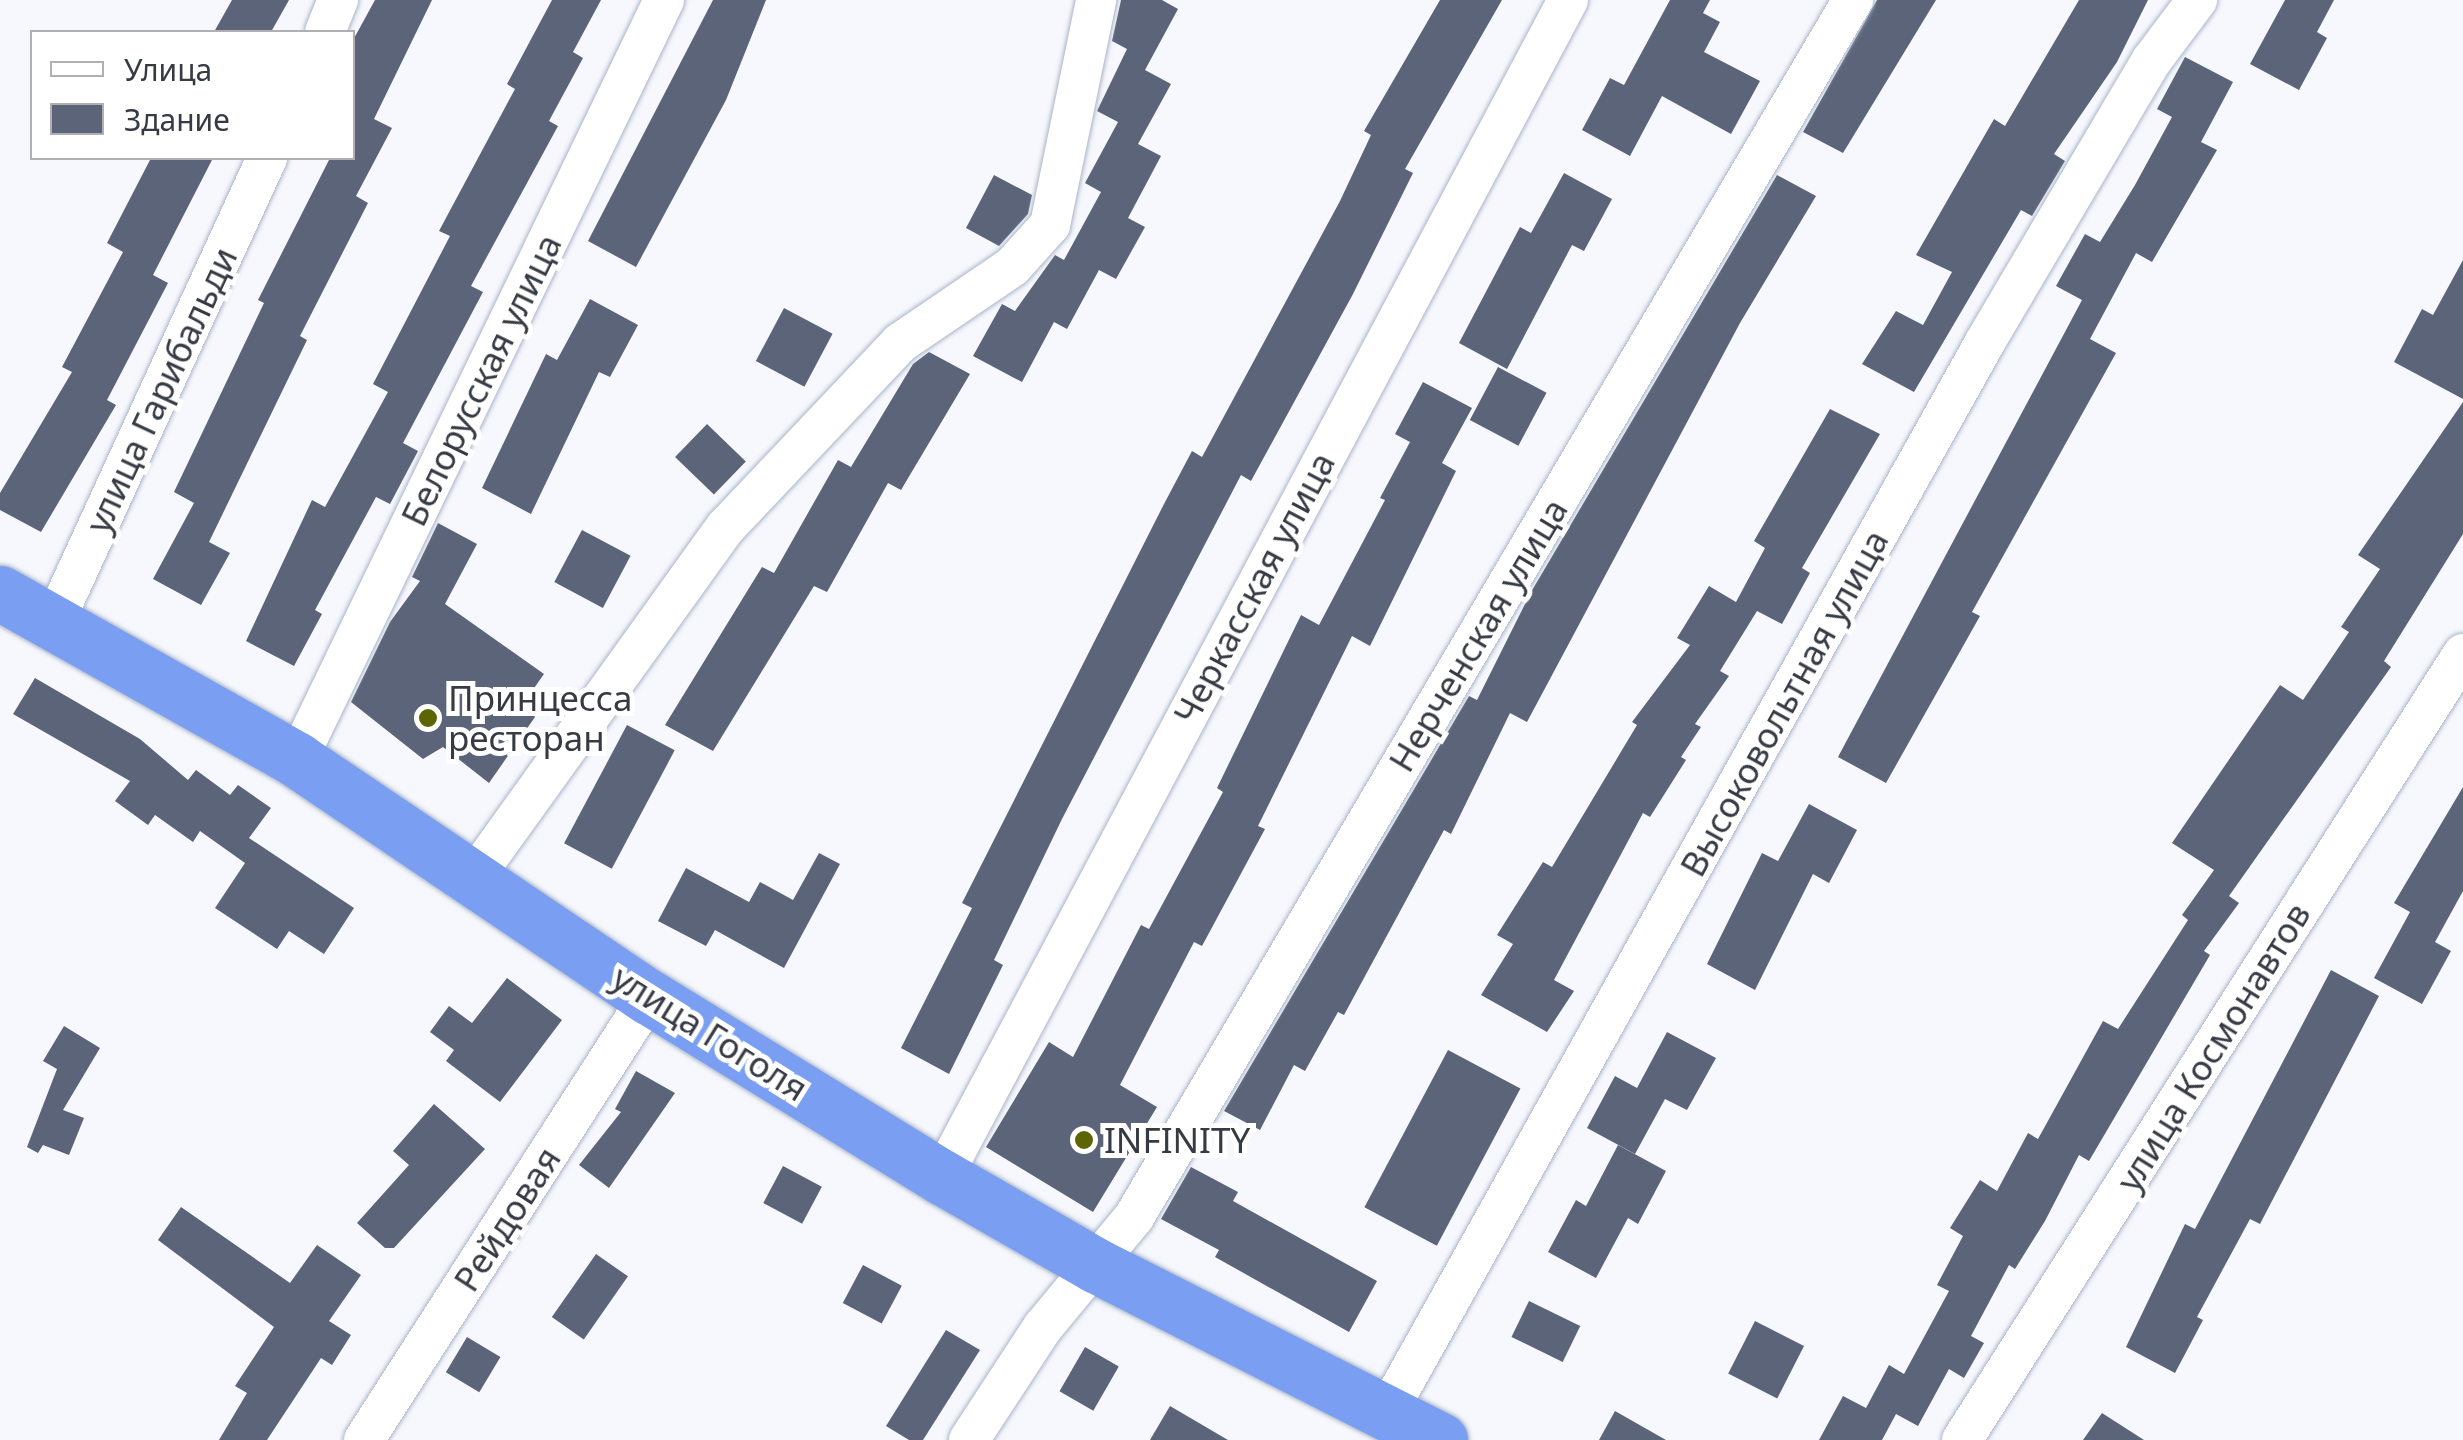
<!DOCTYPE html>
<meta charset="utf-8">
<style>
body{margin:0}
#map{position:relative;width:2463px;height:1440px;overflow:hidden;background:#f6f8fd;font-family:"Noto Sans",sans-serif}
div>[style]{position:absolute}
.building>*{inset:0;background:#5b6478;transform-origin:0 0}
.roads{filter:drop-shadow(0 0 2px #a9b4c9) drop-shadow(0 0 2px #a9b4c9)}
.minor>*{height:40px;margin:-20px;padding:0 20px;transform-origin:20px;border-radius:20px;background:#fff}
.highway>*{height:55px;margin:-27.5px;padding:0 27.5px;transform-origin:27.5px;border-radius:27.5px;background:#799ef2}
.dots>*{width:28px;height:28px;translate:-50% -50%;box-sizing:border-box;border:5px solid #fff;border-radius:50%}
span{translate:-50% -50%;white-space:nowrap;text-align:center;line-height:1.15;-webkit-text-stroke:10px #fff;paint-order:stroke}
.street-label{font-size:35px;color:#353a43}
.poi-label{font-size:35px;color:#353a43}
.left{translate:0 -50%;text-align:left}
.legend{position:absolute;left:30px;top:30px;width:325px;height:130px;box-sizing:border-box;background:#fff;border:2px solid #aeb0b4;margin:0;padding:12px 18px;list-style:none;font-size:30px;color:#353a43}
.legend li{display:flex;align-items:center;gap:20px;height:50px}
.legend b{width:50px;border:2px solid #aeb0b4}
</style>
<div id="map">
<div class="building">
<i style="clip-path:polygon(232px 0,289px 0,271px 32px,214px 32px)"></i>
<i style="clip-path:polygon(375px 0,432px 0,374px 119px,392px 128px,356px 196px,368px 203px,300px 336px,307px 340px,209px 542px,230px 553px,201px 605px,153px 579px,194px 503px,174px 492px,264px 303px,258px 300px,330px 158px,352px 158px,352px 42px)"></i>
<i style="clip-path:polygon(552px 0,601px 0,573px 52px,583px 58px,549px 121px,558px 126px,471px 286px,483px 292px,403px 443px,418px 451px,390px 504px,376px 497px,315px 610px,322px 614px,294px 666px,246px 641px,312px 500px,325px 507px,388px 392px,373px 384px,450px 236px,439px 231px,515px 89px,507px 84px)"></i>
<i style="clip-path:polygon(713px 0,766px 0,726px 100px,636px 267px,588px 241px)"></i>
<i style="clip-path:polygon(1121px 0,1162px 0,1178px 9px,1145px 70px,1171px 84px,1138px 144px,1161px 156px,1128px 218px,1145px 227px,1116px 279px,1099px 270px,1067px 329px,1054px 322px,1022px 382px,973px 356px,1002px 304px,1015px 311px,1055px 255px,1064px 260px,1101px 192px,1085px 183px,1118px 122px,1097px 111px,1127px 49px,1112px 41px)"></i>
<i style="clip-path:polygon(1440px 0,1502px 0,1405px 169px,1413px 173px,1353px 294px,1251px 481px,1241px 475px,1062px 819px,994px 960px,1003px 965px,949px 1074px,901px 1048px,972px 908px,962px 903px,1164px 504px,1192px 451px,1202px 457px,1340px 201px,1371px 135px,1364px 131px)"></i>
<i style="clip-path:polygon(1670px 0,1710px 0,1703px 13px,1720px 22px,1704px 52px,1760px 81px,1731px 134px,1662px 96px,1630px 156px,1582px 130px,1610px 78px,1624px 85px)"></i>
<i style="clip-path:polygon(1877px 0,1936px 0,1843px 153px,1803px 132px)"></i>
<i style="clip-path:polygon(2079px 0,2148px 0,2117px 62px,2054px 154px,2065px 161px,2032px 216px,2021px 210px,1914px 392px,1862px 364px,1896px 311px,1923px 325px,1952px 272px,1916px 255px,1994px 119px,2005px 126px)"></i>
<i style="clip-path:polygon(2285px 0,2334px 0,2317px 32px,2327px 38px,2299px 90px,2250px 64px)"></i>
<i style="clip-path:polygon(2185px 57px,2233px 82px,2201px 142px,2217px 150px,2152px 262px,2136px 253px,2090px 339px,2116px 353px,1972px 612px,1980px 616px,1886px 783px,1838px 757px,2082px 300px,2056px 286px,2085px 234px,2100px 242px,2135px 185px,2172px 117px,2157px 109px)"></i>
<i style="clip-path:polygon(151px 158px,213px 158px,153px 275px,168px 283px,107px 400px,116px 405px,41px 532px,0 510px,0 493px,72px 372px,62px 367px,123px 252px,107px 243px)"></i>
<i style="clip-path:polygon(1564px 173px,1612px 199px,1584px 251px,1572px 245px,1507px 369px,1459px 343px,1520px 227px,1531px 233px)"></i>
<i style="clip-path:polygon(994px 175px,1032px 195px,1028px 214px,999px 246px,966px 228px)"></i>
<i style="clip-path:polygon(1777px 175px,1816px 196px,1740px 323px,1527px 722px,1510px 713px,1451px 834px,1444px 830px,1344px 1015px,1338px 1012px,1305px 1071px,1294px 1065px,1260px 1130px,1224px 1111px,1469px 696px,1477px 700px,1531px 592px)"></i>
<i style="clip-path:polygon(2463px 260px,2463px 399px,2394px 362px,2422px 309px,2433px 315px)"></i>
<i style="clip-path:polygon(590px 299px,638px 325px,610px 377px,599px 372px,531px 514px,482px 488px,546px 354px,557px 360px)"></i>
<i style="left:784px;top:308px;width:55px;height:60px;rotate:28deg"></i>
<i style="clip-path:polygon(929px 352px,970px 374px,901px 490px,888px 483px,827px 592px,814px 586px,713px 751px,665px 725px,762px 567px,774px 573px,838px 460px,851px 467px,913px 364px)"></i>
<i style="left:1498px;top:367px;width:55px;height:60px;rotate:28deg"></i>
<i style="clip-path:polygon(1423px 382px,1472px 408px,1442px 463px,1456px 471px,1370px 646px,1352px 636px,1258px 826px,1265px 829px,1202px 946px,1194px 942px,1120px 1085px,1157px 1107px,1093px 1212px,986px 1147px,1049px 1042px,1073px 1057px,1141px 925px,1149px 929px,1223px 792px,1217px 788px,1301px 615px,1319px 625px,1385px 500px,1380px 498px,1410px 442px,1395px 434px)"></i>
<i style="clip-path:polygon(2463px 402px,2463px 534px,2384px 661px,2391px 667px,2229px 896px,2239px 903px,2204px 951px,2210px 955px,2089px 1161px,2079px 1155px,2045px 1221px,2015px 1269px,2009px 1265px,1971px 1336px,1984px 1343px,1964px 1378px,1949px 1369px,1918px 1426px,1896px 1414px,1882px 1440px,1819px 1440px,1843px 1396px,1866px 1408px,1889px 1365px,1904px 1374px,1949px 1291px,1937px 1285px,1963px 1236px,1950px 1228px,1980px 1180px,1997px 1191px,2028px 1133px,2038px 1139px,2103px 1021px,2118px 1029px,2188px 920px,2182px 915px,2214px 870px,2172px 843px,2280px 685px,2303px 700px,2349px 632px,2341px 627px,2380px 569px,2358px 555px)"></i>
<i style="clip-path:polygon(1830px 409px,1880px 434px,1802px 568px,1810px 573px,1782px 624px,1757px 611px,1720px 671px,1729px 676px,1695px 724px,1701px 727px,1681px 757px,1686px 760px,1650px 817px,1643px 813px,1554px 980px,1574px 991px,1547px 1032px,1481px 995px,1513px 944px,1497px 935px,1543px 862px,1552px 867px,1637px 725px,1632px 722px,1690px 645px,1677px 638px,1709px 586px,1736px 602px,1765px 548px,1754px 541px)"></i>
<i style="left:707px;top:424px;width:54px;height:46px;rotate:44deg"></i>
<i style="clip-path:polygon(438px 523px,477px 544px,445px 604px,544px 674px,525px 701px,535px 717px,489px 783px,443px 747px,423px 759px,351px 702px,390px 622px,420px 581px,412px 577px)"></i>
<i style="left:582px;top:530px;width:55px;height:59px;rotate:28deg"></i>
<i style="clip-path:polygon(35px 678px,140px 739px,188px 780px,196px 770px,230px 795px,238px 785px,271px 808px,249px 838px,354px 908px,324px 954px,289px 931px,277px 949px,215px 908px,245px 863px,200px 831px,193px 842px,155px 815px,148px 825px,115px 801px,130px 781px,13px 714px)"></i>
<i style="left:627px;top:725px;width:54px;height:134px;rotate:28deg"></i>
<i style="clip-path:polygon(2463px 787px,2463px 891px,2435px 942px,2451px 951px,2422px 1004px,2374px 978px,2410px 912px,2394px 903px)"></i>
<i style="clip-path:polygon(1809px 804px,1857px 830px,1829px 883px,1813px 874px,1755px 990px,1707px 964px,1762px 853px,1778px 861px)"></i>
<i style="clip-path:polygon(819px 853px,840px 864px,784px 968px,715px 930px,706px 946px,658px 921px,686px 868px,749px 902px,760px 882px,793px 900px)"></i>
<i style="clip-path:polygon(2331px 970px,2379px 996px,2260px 1224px,2250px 1219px,2197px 1317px,2203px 1320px,2175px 1373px,2126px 1347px,2185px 1224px,2195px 1229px)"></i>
<i style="clip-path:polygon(507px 978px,562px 1020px,500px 1102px,446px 1061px,454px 1050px,430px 1032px,449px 1006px,472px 1023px)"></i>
<i style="clip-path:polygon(64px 1026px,100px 1048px,63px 1110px,84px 1118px,69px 1155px,43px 1145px,38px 1153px,27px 1147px,57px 1069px,43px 1061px)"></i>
<i style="clip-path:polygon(1667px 1032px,1716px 1058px,1687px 1110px,1665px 1099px,1635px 1154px,1587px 1128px,1615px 1076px,1637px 1088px)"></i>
<i style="left:1448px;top:1050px;width:82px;height:178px;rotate:28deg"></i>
<i style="clip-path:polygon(636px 1071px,675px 1093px,609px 1188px,579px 1165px,621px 1112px,615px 1109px)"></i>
<i style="clip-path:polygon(434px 1104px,485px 1149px,394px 1248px,385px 1248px,357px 1223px,409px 1165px,393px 1151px)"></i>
<i style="clip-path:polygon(1618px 1145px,1666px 1171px,1638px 1224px,1628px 1218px,1596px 1278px,1548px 1252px,1576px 1200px,1586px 1206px)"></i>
<i style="left:783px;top:1166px;width:44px;height:42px;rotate:28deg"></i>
<i style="clip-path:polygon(1191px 1167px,1238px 1192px,1233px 1201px,1377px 1281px,1349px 1332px,1215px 1257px,1219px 1250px,1161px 1219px)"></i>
<i style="clip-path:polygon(181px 1207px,290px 1283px,317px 1245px,361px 1275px,329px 1321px,351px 1335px,332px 1365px,321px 1358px,267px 1440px,219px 1440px,247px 1393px,235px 1386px,274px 1327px,158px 1240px)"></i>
<i style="left:596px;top:1254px;width:39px;height:77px;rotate:35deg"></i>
<i style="left:863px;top:1265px;width:44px;height:43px;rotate:28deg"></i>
<i style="left:1529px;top:1301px;width:57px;height:40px;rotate:26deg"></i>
<i style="left:1755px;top:1321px;width:55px;height:59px;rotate:27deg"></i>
<i style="clip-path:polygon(946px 1330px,980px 1350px,923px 1440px,909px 1440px,886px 1426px)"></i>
<i style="left:467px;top:1337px;width:39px;height:41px;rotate:31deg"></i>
<i style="left:1085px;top:1347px;width:39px;height:51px;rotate:30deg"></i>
<i style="clip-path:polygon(1170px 1406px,1228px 1440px,1150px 1440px)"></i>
<i style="clip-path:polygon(1615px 1411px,1666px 1440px,1599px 1440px)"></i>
<i style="clip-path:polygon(2102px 1413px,2144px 1440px,2083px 1440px)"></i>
</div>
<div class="roads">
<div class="minor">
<i style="left:325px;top:32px;width:35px;rotate:-68deg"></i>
<i style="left:54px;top:622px;width:511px;rotate:-65.34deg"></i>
<i style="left:297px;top:760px;width:844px;rotate:-64.22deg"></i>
<i style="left:472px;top:880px;width:435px;rotate:-54.3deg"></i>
<i style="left:726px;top:527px;width:253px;rotate:-46.6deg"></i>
<i style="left:900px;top:343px;width:135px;rotate:-34.2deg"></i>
<i style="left:1012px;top:267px;width:57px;rotate:-47.9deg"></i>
<i style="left:1050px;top:225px;width:230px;rotate:-78.4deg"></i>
<i style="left:942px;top:1177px;width:1333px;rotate:-61.99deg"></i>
<i style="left:1386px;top:1414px;width:1228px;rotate:-60.8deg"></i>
<i style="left:1985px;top:342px;width:328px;rotate:-59.4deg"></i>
<i style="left:2152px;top:60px;width:75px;rotate:-53.1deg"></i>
<i style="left:364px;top:1440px;width:527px;rotate:-57.25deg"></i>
<i style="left:969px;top:1440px;width:135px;rotate:-56.8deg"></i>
<i style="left:1043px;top:1327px;width:143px;rotate:-50.4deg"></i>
<i style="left:1134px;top:1217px;width:1414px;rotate:-59.43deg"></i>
<i style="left:1962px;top:1440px;width:932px;rotate:-57.49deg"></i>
</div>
<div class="highway">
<i style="left:0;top:593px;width:341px;rotate:29.3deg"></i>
<i style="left:297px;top:760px;width:424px;rotate:34deg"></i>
<i style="left:649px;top:997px;width:344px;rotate:31.6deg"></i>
<i style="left:942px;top:1177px;width:177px;rotate:29.9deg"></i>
<i style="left:1095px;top:1265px;width:387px;rotate:26.9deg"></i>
</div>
</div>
<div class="dots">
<i style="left:428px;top:718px;background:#5c6504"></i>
<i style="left:1084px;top:1140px;background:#5c6504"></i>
</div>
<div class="street-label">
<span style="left:481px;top:380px;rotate:-64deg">Белорусская улица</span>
<span style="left:161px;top:390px;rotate:-65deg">улица Гарибальди</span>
<span style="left:1254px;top:588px;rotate:-62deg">Черкасская улица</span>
<span style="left:1478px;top:635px;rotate:-59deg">Нерченская улица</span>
<span style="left:1784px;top:703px;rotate:-61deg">Высоковольтная улица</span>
<span style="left:710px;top:1033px;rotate:32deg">улица Гоголя</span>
<span style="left:2213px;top:1047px;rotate:-58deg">улица Космонавтов</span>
<span style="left:507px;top:1219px;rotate:-57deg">Рейдовая</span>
</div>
<div class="poi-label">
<span class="left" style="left:448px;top:718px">Принцесса<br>ресторан</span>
<span class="left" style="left:1104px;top:1140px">INFINITY</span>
</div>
<ul class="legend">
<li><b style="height:12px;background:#fff"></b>Улица</li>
<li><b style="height:28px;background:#5b6478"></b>Здание</li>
</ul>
</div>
